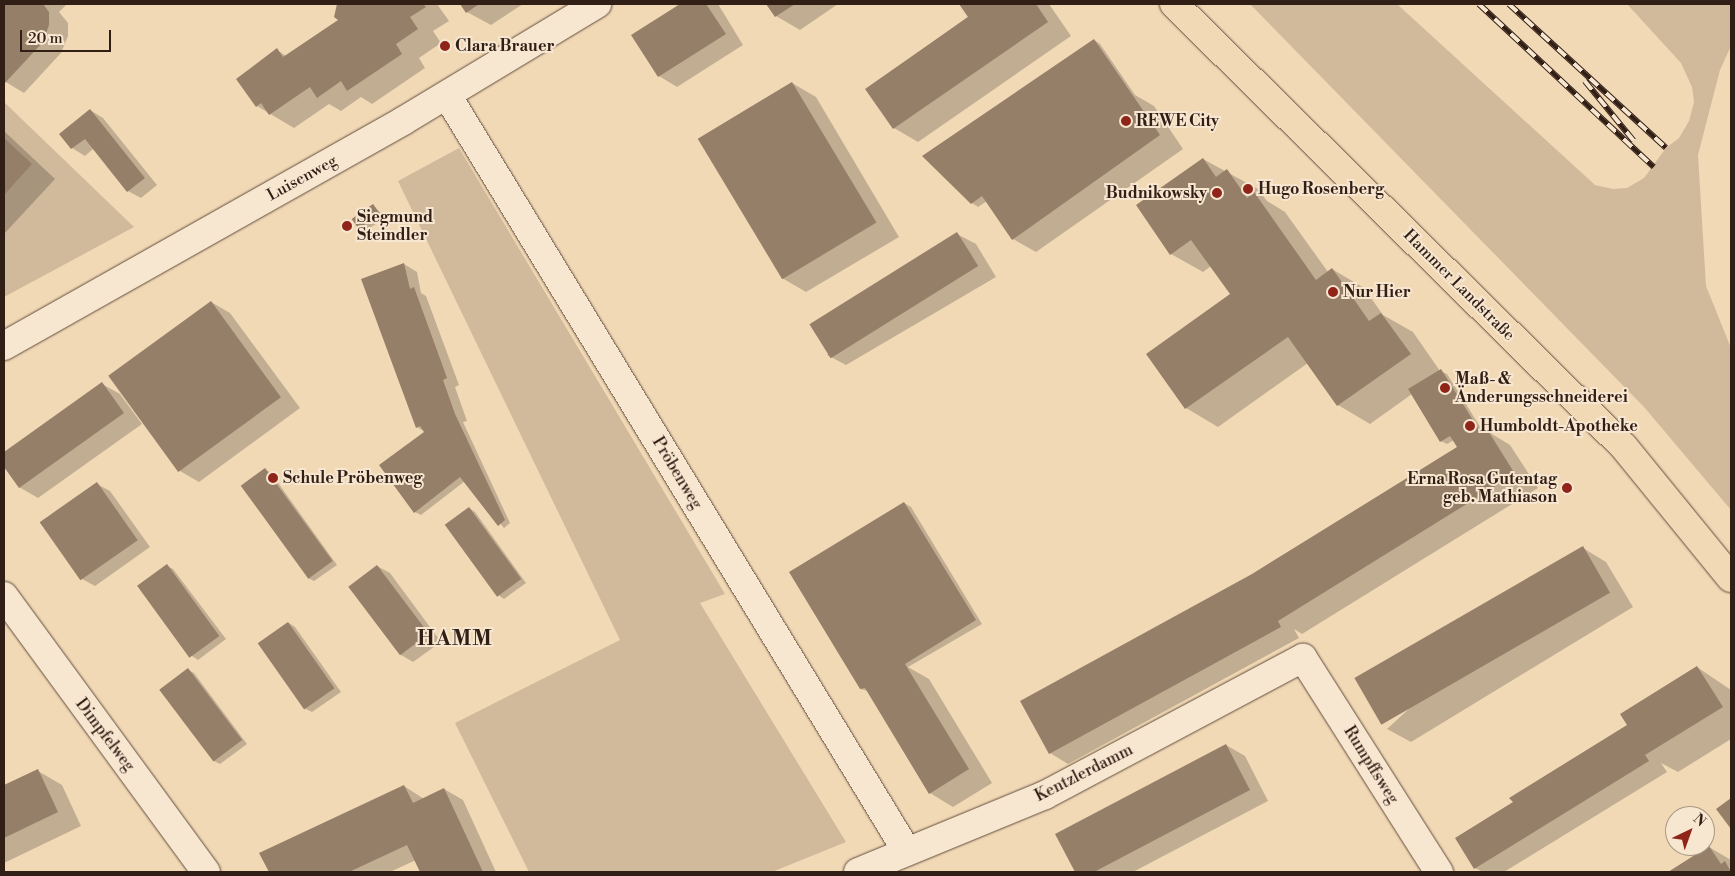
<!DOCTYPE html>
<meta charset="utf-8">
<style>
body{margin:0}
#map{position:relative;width:1735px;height:876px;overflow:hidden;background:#f2d9b6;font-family:"Libre Bodoni",serif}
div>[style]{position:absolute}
.green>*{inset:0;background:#d1b99b}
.shadow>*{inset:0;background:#0003}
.building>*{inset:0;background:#957f69;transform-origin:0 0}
.roads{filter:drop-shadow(0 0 1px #614d3d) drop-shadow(0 0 1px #614d3d)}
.minor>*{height:28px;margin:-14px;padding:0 14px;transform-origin:14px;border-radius:14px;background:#f7e6d0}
.major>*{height:28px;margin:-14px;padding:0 14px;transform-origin:14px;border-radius:14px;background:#f2d9b6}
.rail>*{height:5.5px;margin-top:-2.75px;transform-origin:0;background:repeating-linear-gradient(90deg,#f7e6d0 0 11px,#311e15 0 22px);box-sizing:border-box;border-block:1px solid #311e15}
.dots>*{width:14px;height:14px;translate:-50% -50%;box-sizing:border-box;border:2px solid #f7e6d0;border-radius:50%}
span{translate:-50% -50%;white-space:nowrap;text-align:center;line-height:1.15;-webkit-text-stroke:4px #f7e6d0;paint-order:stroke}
.poi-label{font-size:16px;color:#311e15;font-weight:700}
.left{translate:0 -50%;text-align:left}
.right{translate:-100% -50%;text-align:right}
.street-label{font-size:16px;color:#311e15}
.district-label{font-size:21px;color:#311e15;font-weight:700;letter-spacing:1px}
.frame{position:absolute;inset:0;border:5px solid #311e15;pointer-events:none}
.north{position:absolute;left:1665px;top:806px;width:50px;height:50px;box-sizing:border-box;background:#f7e6d0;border:1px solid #a89685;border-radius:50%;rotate:42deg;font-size:14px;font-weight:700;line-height:20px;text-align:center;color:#311e15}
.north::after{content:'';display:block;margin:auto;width:18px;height:22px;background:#8f2418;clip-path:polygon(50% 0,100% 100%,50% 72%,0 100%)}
.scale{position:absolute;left:20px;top:30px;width:91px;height:22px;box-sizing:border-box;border:2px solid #311e15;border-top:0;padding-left:6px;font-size:15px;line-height:18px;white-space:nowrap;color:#311e15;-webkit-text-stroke:4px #f7e6d0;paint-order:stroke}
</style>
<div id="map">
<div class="green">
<i style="clip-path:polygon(1250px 4px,1397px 4px,1595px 185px,1613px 189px,1627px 188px,1644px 178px,1666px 148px,1679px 138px,1689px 121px,1694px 102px,1692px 87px,1681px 63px,1627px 4px,1731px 4px,1731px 46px,1720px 70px,1698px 155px,1706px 286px,1731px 348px,1731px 510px,1644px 407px)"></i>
<i style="clip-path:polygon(4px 102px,134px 227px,4px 297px)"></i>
<i style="clip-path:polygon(459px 148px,725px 594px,700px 603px,846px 842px,772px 872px,529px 872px,455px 723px,620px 640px,398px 181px)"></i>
</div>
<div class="shadow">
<i style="clip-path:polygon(4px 4px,67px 4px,59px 12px,68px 23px,68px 36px,61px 53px,24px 93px,4px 81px)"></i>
<i style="clip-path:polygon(338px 4px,437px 4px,449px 21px,433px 31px,441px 43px,419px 58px,425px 68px,372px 104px,361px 97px,341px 111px,329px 104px,294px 128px,257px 106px,277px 50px,286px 56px,340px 20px,336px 16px)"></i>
<i style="clip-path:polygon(462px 4px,523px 4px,491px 25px,467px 12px)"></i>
<i style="clip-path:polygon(682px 4px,718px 4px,743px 45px,677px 87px,659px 76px,633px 35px)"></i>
<i style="clip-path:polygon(767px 4px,838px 4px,800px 30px,776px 16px)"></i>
<i style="clip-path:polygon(961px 4px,1049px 4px,1071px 36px,918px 142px,894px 128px,867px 89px,969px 16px)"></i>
<i style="clip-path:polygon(1094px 40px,1100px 44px,1135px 95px,1154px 106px,1183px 149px,1036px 252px,1013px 239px,987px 201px,978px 207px,972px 203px,924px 156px)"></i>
<i style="clip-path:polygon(792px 83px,816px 97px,899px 237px,806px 292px,782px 278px)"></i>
<i style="clip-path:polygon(90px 110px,103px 118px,157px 185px,141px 198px,128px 191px,94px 148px,85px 156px,72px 148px,61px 134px)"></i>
<i style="clip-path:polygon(4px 131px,55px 179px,4px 234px)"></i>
<i style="clip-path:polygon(1203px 159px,1258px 189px,1267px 201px,1285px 212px,1328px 272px,1332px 269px,1364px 288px,1383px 315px,1413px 332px,1440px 371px,1447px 374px,1484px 433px,1487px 431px,1510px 445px,1538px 488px,1302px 634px,1294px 629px,1299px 638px,1068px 764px,1050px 753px,1253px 575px,1459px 448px,1454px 440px,1447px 444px,1441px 441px,1412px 394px,1370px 424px,1338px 405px,1308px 363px,1218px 427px,1186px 408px,1148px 354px,1232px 294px,1211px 266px,1203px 272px,1171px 254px)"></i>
<i style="clip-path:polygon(373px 205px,385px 218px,365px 231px,359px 228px)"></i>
<i style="clip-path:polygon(957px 234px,976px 244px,996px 277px,846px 365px,827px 355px)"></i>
<i style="clip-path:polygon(404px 264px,417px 272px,421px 293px,426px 296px,459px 385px,455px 387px,467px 421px,463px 422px,510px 523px,504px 528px,465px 481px,421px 515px,415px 512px,425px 432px,417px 427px)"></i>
<i style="clip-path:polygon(211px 302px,230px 313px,300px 408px,199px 482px,180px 471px,110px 376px)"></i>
<i style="clip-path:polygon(102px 384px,120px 394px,142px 424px,38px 498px,19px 487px,4px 465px,4px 453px)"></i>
<i style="clip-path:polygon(265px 469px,271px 473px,337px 565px,314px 581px,308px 578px)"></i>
<i style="clip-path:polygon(97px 484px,110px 491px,150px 547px,95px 586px,82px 579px)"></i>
<i style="clip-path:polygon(904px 503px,911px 507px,982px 624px,908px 667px,929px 679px,992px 783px,953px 807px,930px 793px,868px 691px,860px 689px)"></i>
<i style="clip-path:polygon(469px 508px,475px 512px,526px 583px,504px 599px,498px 595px)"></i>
<i style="clip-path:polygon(1583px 548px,1606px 562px,1633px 607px,1411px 742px,1387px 729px)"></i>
<i style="clip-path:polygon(167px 566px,173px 569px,226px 639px,198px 660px,192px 656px,139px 586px)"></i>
<i style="clip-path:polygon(377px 566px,390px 573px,441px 642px,413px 662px,401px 655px)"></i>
<i style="clip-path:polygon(289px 623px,295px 627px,341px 692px,312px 712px,306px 709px)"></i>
<i style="clip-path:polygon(1697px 667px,1731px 690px,1731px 739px,1678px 772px,1661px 763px,1667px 772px,1504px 872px,1483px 872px,1475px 868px,1515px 803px,1629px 726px)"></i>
<i style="clip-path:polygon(188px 670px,194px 673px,247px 744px,220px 764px,214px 761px,161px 690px)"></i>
<i style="clip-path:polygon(1226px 745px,1245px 756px,1268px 801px,1133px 872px,1077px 872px,1057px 835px)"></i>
<i style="clip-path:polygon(38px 771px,62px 785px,81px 826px,4px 863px,4px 787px)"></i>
<i style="clip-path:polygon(404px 786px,424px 799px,444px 789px,463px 800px,496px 872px,422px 872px,416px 860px,390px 872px,270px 872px,261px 853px)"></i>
<i style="clip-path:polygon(1709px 847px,1731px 860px,1731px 872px,1671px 872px)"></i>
</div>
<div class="building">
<i style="clip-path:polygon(4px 4px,43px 4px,49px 12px,49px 25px,43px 42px,4px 84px)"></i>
<i style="clip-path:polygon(337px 4px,423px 4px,426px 7px,410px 17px,418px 29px,396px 44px,402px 54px,347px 91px,341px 81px,317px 98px,310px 87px,269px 115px,261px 103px,256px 107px,236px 79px,277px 48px,283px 57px,338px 20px,334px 17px)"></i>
<i style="clip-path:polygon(460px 4px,479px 4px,466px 13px)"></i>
<i style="clip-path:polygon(680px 4px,706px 4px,726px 34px,658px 77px,631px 35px)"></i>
<i style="clip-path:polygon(766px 4px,795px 4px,775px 17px)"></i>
<i style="clip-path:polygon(959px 4px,1036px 4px,1048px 22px,893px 129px,865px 89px,968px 17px)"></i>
<i style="clip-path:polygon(1094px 39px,1160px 135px,1012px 240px,982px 196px,971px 204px,922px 156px)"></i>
<i style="left:792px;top:82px;width:164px;height:110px;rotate:59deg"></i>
<i style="clip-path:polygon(90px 109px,145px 178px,127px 192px,85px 139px,71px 149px,59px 134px)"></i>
<i style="clip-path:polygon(4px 138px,32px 164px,4px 195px)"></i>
<i style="clip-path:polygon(1203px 158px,1216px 177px,1227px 169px,1247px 198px,1254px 192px,1316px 280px,1332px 268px,1369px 321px,1381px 313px,1411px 354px,1337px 406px,1288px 337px,1185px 409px,1146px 354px,1230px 294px,1191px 240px,1170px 255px,1136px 205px)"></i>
<i style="left:373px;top:204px;width:12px;height:26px;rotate:55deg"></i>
<i style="left:957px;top:232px;width:40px;height:174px;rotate:58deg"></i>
<i style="clip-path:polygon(404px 263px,410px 289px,414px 287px,447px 378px,443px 380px,455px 414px,505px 520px,498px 526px,460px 477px,414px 513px,379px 465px,424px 432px,420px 426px,416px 428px,361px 279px)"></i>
<i style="left:211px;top:301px;width:119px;height:127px;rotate:54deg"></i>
<i style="clip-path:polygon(1441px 369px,1481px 433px,1487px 429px,1515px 474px,1278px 621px,1281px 627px,1049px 754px,1020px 701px,1252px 574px,1457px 447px,1450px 436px,1440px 442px,1408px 389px)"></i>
<i style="clip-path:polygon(102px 382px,124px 413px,19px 488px,4px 467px,4px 452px)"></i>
<i style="left:265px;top:468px;width:115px;height:30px;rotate:54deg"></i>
<i style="left:97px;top:482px;width:71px;height:70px;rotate:55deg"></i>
<i style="clip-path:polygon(904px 502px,976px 620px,905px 664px,969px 769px,929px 794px,865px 688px,860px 689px,789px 572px)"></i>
<i style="left:469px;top:507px;width:89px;height:30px;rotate:54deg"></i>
<i style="left:1583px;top:546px;width:54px;height:264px;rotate:60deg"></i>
<i style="left:167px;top:564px;width:89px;height:37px;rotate:54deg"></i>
<i style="left:377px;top:565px;width:86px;height:36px;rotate:53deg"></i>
<i style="left:288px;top:622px;width:81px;height:37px;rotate:55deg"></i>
<i style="clip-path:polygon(1697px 666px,1723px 707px,1645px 755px,1649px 761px,1474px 869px,1455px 838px,1513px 802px,1509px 798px,1627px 725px,1620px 714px)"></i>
<i style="left:188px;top:668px;width:90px;height:36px;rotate:53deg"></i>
<i style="clip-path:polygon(1226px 744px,1250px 790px,1094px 872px,1075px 872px,1055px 834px)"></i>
<i style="clip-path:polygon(38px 769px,58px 812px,4px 838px,4px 785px)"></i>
<i style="clip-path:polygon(404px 785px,413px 803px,444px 788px,483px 872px,420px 872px,407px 845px,349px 872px,269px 872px,259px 853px)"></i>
<i style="clip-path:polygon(1731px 798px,1731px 829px,1716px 809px)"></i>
<i style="clip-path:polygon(1709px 846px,1721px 864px,1725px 861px,1731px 872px,1668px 872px)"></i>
</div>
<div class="roads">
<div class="minor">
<i style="left:447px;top:95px;width:884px;rotate:58.7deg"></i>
<i style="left:4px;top:346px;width:458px;rotate:-29.4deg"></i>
<i style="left:403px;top:121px;width:227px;rotate:-31.1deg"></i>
<i style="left:4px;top:596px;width:342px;rotate:53.8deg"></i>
<i style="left:858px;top:872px;width:202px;rotate:-22.4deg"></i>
<i style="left:1045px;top:795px;width:292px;rotate:-28deg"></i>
<i style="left:1303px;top:658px;width:254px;rotate:57.6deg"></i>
</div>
<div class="major">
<i style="left:1174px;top:4px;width:631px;rotate:44.55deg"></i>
<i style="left:1624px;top:447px;width:169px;rotate:50.8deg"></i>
</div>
</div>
<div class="rail">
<i style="left:1479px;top:4px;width:239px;rotate:43deg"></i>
<i style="left:1509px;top:4px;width:213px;rotate:42.5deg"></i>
<i style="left:1585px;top:81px;width:77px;rotate:50.8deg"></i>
</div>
<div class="dots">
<i style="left:445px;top:46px;background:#8f2418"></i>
<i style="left:1126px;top:121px;background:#8f2418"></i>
<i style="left:1248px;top:189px;background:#8f2418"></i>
<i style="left:1217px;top:193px;background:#8f2418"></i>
<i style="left:347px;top:226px;background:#8f2418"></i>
<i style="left:1333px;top:292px;background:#8f2418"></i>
<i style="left:1445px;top:388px;background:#8f2418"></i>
<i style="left:1470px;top:426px;background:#8f2418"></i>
<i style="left:273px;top:478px;background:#8f2418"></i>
<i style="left:1567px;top:488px;background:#8f2418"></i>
</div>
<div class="poi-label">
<span class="left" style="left:455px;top:46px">Clara Brauer</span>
<span class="left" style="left:1136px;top:121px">REWE City</span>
<span class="left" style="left:1258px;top:189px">Hugo Rosenberg</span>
<span class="right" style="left:1207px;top:193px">Budnikowsky</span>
<span class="left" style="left:357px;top:226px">Siegmund<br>Steindler</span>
<span class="left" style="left:1343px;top:292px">Nur Hier</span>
<span class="left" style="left:1455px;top:388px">Maß- &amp;<br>Änderungsschneiderei</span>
<span class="left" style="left:1480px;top:426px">Humboldt-Apotheke</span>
<span class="left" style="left:283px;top:478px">Schule Pröbenweg</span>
<span class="right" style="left:1557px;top:488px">Erna Rosa Gutentag<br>geb. Mathiason</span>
</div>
<div class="street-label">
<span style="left:302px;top:178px;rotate:-29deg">Luisenweg</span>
<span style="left:1459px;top:285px;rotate:45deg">Hammer Landstraße</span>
<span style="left:677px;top:473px;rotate:59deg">Pröbenweg</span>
<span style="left:105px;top:735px;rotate:53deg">Dimpfelweg</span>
<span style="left:1371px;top:765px;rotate:58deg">Rumpffsweg</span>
<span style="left:1084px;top:773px;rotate:-27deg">Kentzlerdamm</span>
</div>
<div class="district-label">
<span style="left:455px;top:639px">HAMM</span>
</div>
<div class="frame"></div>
<div class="north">N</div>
<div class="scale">20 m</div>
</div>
